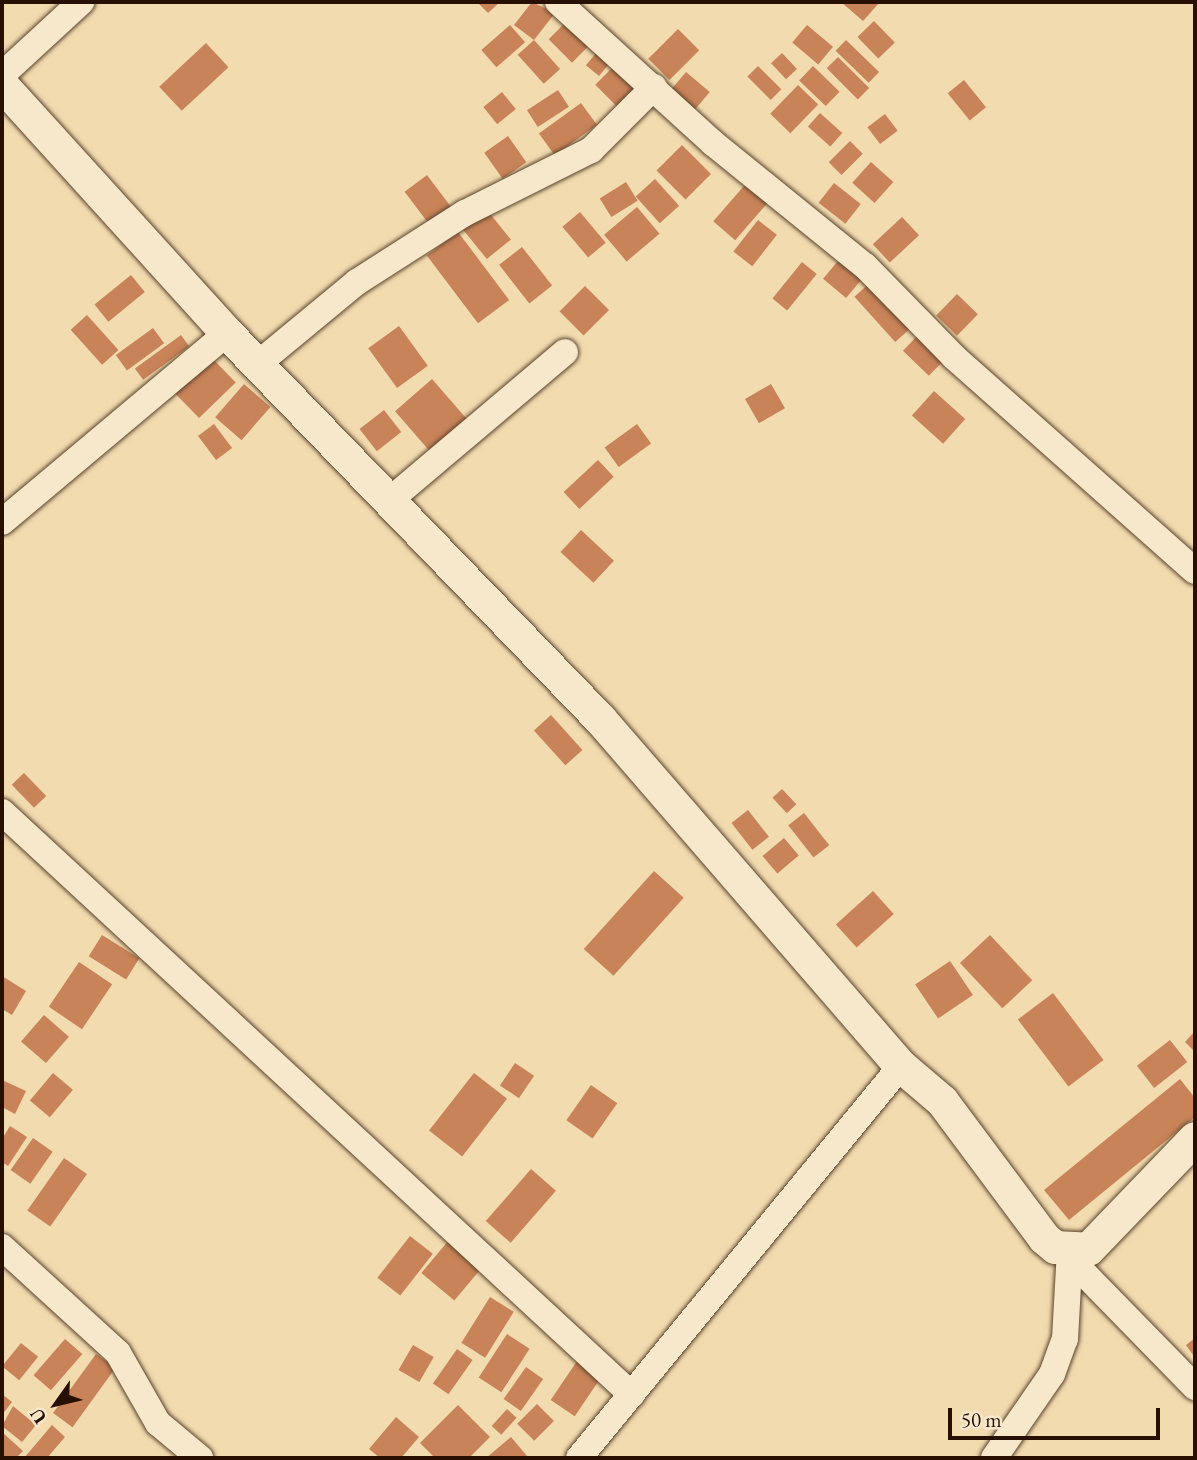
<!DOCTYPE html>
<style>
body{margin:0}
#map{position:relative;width:1197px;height:1460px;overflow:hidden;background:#f2dbaf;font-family:"EB Garamond",serif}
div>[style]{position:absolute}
.building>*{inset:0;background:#c98358;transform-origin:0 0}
.roads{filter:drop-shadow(0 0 2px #5a432d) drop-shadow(0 0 2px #5a432d)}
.minor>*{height:26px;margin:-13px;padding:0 13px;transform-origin:13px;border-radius:13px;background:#f7e8cb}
.tertiary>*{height:33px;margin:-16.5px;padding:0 16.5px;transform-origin:16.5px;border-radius:16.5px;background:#f7e8cb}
span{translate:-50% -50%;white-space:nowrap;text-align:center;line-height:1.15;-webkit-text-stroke:6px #f7e8cb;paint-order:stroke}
.frame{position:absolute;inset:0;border:4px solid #271002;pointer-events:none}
.north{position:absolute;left:21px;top:1369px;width:70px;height:70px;-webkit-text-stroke:5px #f7e8cb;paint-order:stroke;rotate:236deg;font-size:19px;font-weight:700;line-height:28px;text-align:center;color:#271002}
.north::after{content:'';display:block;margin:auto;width:24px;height:32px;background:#271002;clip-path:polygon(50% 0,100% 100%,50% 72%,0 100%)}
.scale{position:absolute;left:948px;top:1408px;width:212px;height:32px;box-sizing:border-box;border:4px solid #271002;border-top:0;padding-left:9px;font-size:21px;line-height:24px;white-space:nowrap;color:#271002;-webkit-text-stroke:5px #f7e8cb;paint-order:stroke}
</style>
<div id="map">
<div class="building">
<i style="clip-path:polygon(477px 2px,500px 2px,488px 13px)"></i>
<i style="clip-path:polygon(532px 2px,555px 13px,534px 40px,514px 25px)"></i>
<i style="clip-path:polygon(841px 2px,880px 2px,863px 21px)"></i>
<i style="left:572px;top:16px;width:33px;height:33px;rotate:45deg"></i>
<i style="left:874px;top:21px;width:30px;height:23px;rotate:46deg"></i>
<i style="left:510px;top:25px;width:23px;height:38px;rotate:49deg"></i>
<i style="left:807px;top:25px;width:34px;height:23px;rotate:40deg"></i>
<i style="left:678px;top:29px;width:30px;height:42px;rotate:45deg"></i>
<i style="left:534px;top:40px;width:39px;height:22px;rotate:48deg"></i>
<i style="left:846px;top:40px;width:46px;height:15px;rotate:44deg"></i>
<i style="left:206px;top:43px;width:33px;height:64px;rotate:47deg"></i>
<i style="left:602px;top:46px;width:17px;height:25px;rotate:40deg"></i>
<i style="left:782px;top:53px;width:22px;height:15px;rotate:47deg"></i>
<i style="left:838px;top:57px;width:44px;height:16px;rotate:45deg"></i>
<i style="left:620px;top:60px;width:37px;height:35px;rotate:45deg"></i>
<i style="left:758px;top:66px;width:33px;height:15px;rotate:45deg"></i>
<i style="left:813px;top:66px;width:37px;height:20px;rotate:44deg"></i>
<i style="left:686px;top:72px;width:31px;height:23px;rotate:40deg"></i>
<i style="left:964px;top:80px;width:35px;height:21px;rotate:51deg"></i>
<i style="left:798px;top:85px;width:28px;height:40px;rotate:44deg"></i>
<i style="left:558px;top:90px;width:20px;height:37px;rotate:57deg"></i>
<i style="left:502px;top:92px;width:22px;height:24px;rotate:51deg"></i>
<i style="left:581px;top:103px;width:27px;height:52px;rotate:54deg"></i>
<i style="left:820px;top:113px;width:30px;height:18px;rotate:42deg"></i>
<i style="left:885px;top:114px;width:21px;height:22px;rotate:53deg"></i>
<i style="left:508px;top:136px;width:32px;height:29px;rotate:55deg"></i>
<i style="left:850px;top:141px;width:18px;height:30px;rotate:45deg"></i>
<i style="left:682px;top:145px;width:41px;height:36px;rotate:45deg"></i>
<i style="left:871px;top:162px;width:30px;height:28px;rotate:42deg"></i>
<i style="left:427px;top:175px;width:41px;height:28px;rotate:53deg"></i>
<i style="left:655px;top:179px;width:36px;height:26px;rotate:48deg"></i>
<i style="left:750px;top:179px;width:29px;height:56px;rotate:41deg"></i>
<i style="left:626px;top:182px;width:22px;height:31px;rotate:58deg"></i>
<i style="left:834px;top:183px;width:34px;height:25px;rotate:38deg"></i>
<i style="left:637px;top:207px;width:35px;height:43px;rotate:50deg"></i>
<i style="left:487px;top:210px;width:38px;height:31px;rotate:51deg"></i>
<i style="left:580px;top:212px;width:40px;height:23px;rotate:50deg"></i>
<i style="left:902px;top:217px;width:25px;height:40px;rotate:47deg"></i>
<i style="left:758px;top:220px;width:24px;height:40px;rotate:38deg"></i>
<i style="left:458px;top:232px;width:85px;height:39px;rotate:53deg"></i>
<i style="left:522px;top:247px;width:49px;height:29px;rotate:52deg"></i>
<i style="left:843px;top:255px;width:30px;height:31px;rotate:40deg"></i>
<i style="left:802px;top:262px;width:19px;height:47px;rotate:39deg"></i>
<i style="left:131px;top:275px;width:22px;height:47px;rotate:51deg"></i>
<i style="left:873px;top:280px;width:61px;height:25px;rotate:48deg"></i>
<i style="left:585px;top:286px;width:34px;height:36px;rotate:45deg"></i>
<i style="left:957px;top:294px;width:29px;height:30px;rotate:44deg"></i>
<i style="left:87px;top:315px;width:47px;height:22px;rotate:48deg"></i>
<i style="left:399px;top:326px;width:49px;height:38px;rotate:54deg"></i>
<i style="left:153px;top:328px;width:19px;height:46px;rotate:54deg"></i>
<i style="left:921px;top:332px;width:36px;height:26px;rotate:44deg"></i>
<i style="left:181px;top:335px;width:14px;height:57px;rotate:54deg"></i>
<i style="left:210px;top:356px;width:37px;height:51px;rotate:46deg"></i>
<i style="left:432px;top:379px;width:56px;height:49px;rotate:49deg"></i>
<i style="left:244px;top:384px;width:35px;height:44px;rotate:41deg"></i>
<i style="left:771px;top:384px;width:28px;height:30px;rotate:60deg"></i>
<i style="left:934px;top:391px;width:42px;height:33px;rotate:42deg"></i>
<i style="left:384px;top:410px;width:28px;height:31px;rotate:52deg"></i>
<i style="left:214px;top:424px;width:30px;height:20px;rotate:53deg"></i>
<i style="left:637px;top:424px;width:24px;height:40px;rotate:54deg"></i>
<i style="left:598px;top:460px;width:23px;height:47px;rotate:47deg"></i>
<i style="left:581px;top:530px;width:45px;height:30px;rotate:43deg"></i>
<i style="left:551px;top:715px;width:47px;height:23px;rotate:48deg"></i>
<i style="left:24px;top:773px;width:32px;height:17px;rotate:46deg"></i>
<i style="left:782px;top:789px;width:21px;height:13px;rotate:47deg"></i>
<i style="left:748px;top:810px;width:34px;height:21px;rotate:52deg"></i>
<i style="left:804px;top:813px;width:41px;height:20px;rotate:52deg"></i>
<i style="left:784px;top:838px;width:23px;height:28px;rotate:50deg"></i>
<i style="left:654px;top:871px;width:40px;height:105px;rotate:42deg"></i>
<i style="left:873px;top:891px;width:31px;height:50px;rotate:48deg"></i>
<i style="left:102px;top:935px;width:44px;height:25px;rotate:32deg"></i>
<i style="left:990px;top:935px;width:62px;height:41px;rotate:47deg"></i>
<i style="left:950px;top:961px;width:41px;height:42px;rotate:56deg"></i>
<i style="left:79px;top:962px;width:40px;height:54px;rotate:34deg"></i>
<i style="clip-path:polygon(2px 976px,26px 991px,12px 1015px,2px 1009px)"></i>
<i style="left:1053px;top:993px;width:84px;height:44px;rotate:53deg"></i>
<i style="left:44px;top:1015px;width:33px;height:35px;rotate:41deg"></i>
<i style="clip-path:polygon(1195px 1031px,1195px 1052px,1185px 1042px)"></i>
<i style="left:1170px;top:1040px;width:28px;height:42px;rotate:52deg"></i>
<i style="left:515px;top:1063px;width:23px;height:27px;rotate:34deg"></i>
<i style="left:53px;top:1073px;width:26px;height:36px;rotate:40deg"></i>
<i style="left:474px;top:1073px;width:42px;height:73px;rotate:38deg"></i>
<i style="clip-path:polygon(1180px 1079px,1195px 1098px,1195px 1117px,1069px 1220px,1044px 1190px)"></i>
<i style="clip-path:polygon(2px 1080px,26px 1091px,15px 1114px,2px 1107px)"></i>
<i style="left:591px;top:1085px;width:32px;height:43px;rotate:35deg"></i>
<i style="clip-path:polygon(10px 1126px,27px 1137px,8px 1166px,2px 1162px,2px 1139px)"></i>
<i style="left:33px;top:1138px;width:24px;height:39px;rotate:35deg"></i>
<i style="left:64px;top:1158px;width:28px;height:64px;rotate:35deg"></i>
<i style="left:531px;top:1169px;width:33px;height:69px;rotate:41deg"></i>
<i style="left:410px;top:1236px;width:29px;height:53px;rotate:38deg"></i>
<i style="left:449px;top:1240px;width:43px;height:43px;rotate:40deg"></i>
<i style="left:490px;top:1297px;width:28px;height:54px;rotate:32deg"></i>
<i style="left:507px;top:1334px;width:27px;height:52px;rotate:33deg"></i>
<i style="clip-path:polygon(1195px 1338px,1195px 1358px,1186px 1345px)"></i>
<i style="left:65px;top:1339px;width:23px;height:48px;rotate:41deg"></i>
<i style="left:21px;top:1343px;width:22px;height:30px;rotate:39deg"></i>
<i style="left:413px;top:1345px;width:24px;height:29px;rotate:30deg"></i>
<i style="left:457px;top:1349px;width:19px;height:42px;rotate:35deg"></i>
<i style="left:96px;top:1354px;width:24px;height:73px;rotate:36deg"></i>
<i style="left:577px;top:1361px;width:29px;height:47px;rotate:34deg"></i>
<i style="left:526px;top:1367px;width:21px;height:39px;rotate:35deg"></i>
<i style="clip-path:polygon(2px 1394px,12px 1402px,2px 1415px)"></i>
<i style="left:537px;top:1404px;width:24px;height:28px;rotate:45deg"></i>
<i style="clip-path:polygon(458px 1405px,490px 1437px,469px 1458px,435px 1458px,420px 1443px)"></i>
<i style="clip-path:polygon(13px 1406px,36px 1425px,22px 1442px,2px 1426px)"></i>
<i style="left:507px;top:1409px;width:13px;height:23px;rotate:42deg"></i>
<i style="clip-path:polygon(396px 1417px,419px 1437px,401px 1458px,380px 1458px,369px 1449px)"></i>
<i style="clip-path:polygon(52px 1425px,65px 1437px,47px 1458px,24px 1458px)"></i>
<i style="clip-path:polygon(2px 1432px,23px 1451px,16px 1458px,2px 1458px)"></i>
<i style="clip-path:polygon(511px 1437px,527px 1456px,486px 1458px)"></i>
</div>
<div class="roads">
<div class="minor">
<i style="left:558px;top:2px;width:210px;rotate:42.3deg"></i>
<i style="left:713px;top:143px;width:196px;rotate:39deg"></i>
<i style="left:865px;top:266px;width:127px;rotate:45.6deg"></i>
<i style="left:954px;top:357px;width:322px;rotate:41.6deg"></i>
<i style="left:2px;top:75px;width:108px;rotate:-42.7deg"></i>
<i style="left:259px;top:363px;width:127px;rotate:-39.6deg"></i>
<i style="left:357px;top:282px;width:128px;rotate:-32.6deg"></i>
<i style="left:465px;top:213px;width:141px;rotate:-26.6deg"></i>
<i style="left:591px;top:150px;width:89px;rotate:-45deg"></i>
<i style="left:390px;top:500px;width:229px;rotate:-40.2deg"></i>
<i style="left:2px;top:522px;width:294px;rotate:-40deg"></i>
<i style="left:2px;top:812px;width:858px;rotate:42.78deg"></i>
<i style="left:2px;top:1247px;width:157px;rotate:42.4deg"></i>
<i style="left:118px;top:1353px;width:81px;rotate:60.3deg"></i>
<i style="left:158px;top:1423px;width:55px;rotate:39.8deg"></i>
<i style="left:1070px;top:1259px;width:179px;rotate:45.7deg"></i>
<i style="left:579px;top:1458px;width:507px;rotate:-50.6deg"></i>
<i style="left:994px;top:1458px;width:102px;rotate:-55.4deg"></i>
<i style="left:1052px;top:1374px;width:37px;rotate:-70deg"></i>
<i style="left:1065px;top:1339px;width:89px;rotate:-86.8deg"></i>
</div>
<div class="tertiary">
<i style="left:2px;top:85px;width:335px;rotate:47.8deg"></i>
<i style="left:227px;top:333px;width:537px;rotate:45.98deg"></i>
<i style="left:600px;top:719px;width:459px;rotate:49.1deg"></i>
<i style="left:901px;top:1066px;width:54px;rotate:40.5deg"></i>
<i style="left:942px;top:1101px;width:171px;rotate:53.3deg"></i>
<i style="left:1044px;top:1238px;width:14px;rotate:39deg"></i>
<i style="left:1055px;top:1247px;width:33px;rotate:3deg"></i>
<i style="left:1088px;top:1249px;width:154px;rotate:-46.1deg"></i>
</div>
</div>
<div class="frame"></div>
<div class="north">U</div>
<div class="scale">50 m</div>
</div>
